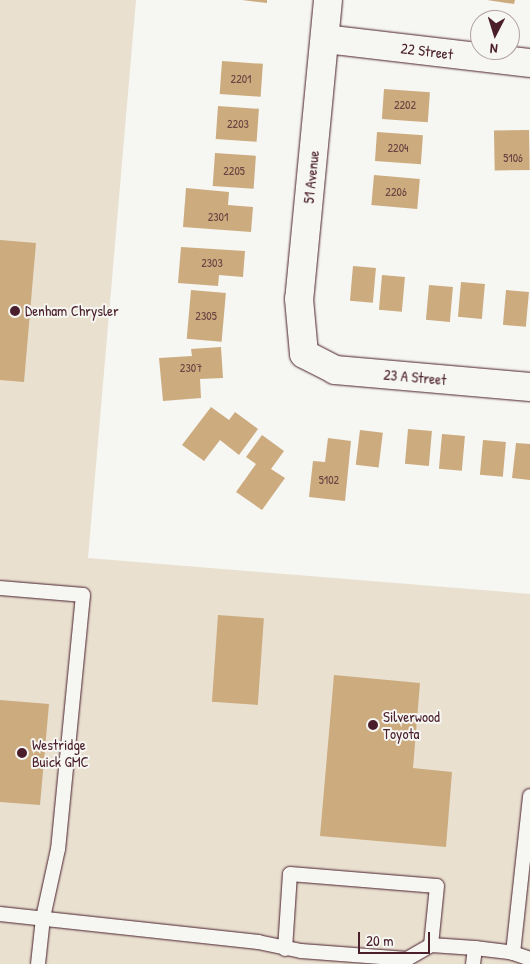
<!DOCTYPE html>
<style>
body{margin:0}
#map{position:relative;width:530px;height:964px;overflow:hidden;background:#f6f6f2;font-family:"Patrick Hand",sans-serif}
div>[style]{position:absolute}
.built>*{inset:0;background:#e9e0d0}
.building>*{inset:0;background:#ccab7f;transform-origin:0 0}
.roads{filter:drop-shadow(0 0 1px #4a1f2b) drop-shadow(0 0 1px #4a1f2b)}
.service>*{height:14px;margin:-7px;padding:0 7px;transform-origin:7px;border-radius:7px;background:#f6f6f2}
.minor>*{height:28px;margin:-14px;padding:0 14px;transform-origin:14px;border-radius:14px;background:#f6f6f2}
.dots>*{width:14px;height:14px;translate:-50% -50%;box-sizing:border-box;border:2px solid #f6f6f2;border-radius:50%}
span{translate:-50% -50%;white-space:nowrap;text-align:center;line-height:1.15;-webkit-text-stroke:4px #f6f6f2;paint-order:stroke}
.number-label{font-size:12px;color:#6a4240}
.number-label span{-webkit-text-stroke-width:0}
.street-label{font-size:15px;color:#4a1f2b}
.poi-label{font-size:15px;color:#4a1f2b}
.left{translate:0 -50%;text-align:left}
.north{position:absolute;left:470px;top:10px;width:50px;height:50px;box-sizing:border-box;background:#f6f6f2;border:1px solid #b1a0a2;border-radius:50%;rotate:185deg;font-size:14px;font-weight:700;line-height:20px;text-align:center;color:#4a1f2b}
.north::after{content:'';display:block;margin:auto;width:18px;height:22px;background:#4a1f2b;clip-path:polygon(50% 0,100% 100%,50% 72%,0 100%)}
.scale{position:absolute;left:358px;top:932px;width:72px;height:22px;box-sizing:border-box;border:2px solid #4a1f2b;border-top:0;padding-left:6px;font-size:15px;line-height:18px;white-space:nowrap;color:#4a1f2b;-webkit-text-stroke:4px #f6f6f2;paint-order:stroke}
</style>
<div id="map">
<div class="built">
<i style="clip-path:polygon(0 0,136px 0,88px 558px,530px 594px,530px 964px,0 964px)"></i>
</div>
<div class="building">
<i style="clip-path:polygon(242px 0,267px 0,267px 3px)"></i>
<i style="clip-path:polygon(487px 0,515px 0,514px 4px)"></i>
<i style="left:222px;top:61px;width:41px;height:33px;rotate:4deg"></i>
<i style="left:384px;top:89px;width:46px;height:30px;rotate:4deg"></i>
<i style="left:218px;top:106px;width:41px;height:33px;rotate:4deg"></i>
<i style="left:529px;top:130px;width:40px;height:35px;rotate:89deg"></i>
<i style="left:377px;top:132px;width:46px;height:29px;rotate:4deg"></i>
<i style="left:215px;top:153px;width:41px;height:33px;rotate:4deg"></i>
<i style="left:374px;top:175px;width:46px;height:30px;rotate:5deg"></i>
<i style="clip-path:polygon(186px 188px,229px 192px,228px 205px,253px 207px,251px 232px,183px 227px)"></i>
<i style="clip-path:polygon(0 240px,36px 243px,24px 382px,0 380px)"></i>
<i style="clip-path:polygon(181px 247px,245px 251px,243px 277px,219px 275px,218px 286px,178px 283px)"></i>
<i style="left:353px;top:266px;width:23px;height:35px;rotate:5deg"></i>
<i style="left:382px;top:275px;width:23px;height:35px;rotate:5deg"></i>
<i style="left:461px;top:282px;width:24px;height:35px;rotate:5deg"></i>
<i style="left:429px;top:285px;width:24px;height:35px;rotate:5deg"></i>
<i style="left:191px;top:290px;width:35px;height:49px;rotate:5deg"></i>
<i style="left:506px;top:290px;width:23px;height:35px;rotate:5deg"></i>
<i style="clip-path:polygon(221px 347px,223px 378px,200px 379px,201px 398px,163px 401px,159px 358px,192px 356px,191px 349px)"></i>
<i style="clip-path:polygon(211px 407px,229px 420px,235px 412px,258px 429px,239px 455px,220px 440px,204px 461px,182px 445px)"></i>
<i style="left:408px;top:429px;width:24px;height:35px;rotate:5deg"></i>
<i style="left:360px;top:430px;width:23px;height:35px;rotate:7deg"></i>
<i style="left:442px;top:434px;width:23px;height:35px;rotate:5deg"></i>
<i style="clip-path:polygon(262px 435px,284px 451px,271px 469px,285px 478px,262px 510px,236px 492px,256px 464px,246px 457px)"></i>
<i style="clip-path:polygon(328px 438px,351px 441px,345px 501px,309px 497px,313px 461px,325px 462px)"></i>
<i style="left:483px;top:440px;width:23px;height:35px;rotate:5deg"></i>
<i style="clip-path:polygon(516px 443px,530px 444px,530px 480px,512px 478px)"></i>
<i style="left:218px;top:615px;width:46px;height:87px;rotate:4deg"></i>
<i style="clip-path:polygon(334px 675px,420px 683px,413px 768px,452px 772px,446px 847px,320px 836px)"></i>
<i style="clip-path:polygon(0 700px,49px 704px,40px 805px,0 802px)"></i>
</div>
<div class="roads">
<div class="service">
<i style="left:0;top:588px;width:83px;rotate:4.8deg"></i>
<i style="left:83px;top:595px;width:255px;rotate:95.6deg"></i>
<i style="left:58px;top:849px;width:71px;rotate:102.3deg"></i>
<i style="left:43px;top:918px;width:46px;rotate:96.2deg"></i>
<i style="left:0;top:914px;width:260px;rotate:6.2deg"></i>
<i style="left:258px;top:942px;width:44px;rotate:11.8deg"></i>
<i style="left:301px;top:951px;width:106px;rotate:4.3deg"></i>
<i style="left:407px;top:959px;width:28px;rotate:-30deg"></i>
<i style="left:431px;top:945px;width:44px;rotate:3.9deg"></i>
<i style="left:475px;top:948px;width:16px;rotate:97deg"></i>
<i style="left:475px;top:948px;width:38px;rotate:7deg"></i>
<i style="left:513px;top:953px;width:18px;rotate:19deg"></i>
<i style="left:285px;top:949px;width:75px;rotate:-86.2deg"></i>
<i style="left:290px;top:874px;width:147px;rotate:4.7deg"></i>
<i style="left:437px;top:886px;width:59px;rotate:95.8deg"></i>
<i style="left:513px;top:953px;width:158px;rotate:-83.8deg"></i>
</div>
<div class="minor">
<i style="left:328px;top:0;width:300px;rotate:95.5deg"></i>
<i style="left:299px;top:299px;width:55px;rotate:84.8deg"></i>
<i style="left:304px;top:354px;width:35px;rotate:27deg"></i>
<i style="left:335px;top:370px;width:196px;rotate:5deg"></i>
<i style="left:325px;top:39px;width:206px;rotate:6.7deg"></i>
</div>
</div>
<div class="dots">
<i style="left:15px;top:311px;background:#4a1f2b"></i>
<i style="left:373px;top:725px;background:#4a1f2b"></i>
<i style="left:22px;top:753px;background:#4a1f2b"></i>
</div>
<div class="number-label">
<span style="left:241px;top:79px">2201</span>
<span style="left:405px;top:105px">2202</span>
<span style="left:238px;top:124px">2203</span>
<span style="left:398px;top:148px">2204</span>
<span style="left:513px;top:158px">5106</span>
<span style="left:234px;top:171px">2205</span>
<span style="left:396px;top:192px">2206</span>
<span style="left:218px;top:217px">2301</span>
<span style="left:212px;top:263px">2303</span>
<span style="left:206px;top:316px">2305</span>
<span style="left:191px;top:368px">2307</span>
<span style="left:329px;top:480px">5102</span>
</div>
<div class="street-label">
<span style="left:427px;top:51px;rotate:7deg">22 Street</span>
<span style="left:311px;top:177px;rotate:-84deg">51 Avenue</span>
<span style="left:415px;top:377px;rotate:5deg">23 A Street</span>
</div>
<div class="poi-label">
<span class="left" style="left:25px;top:311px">Denham Chrysler</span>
<span class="left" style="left:383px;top:725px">Silverwood<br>Toyota</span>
<span class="left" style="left:32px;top:753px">Westridge<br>Buick GMC</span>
</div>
<div class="north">N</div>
<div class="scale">20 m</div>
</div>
